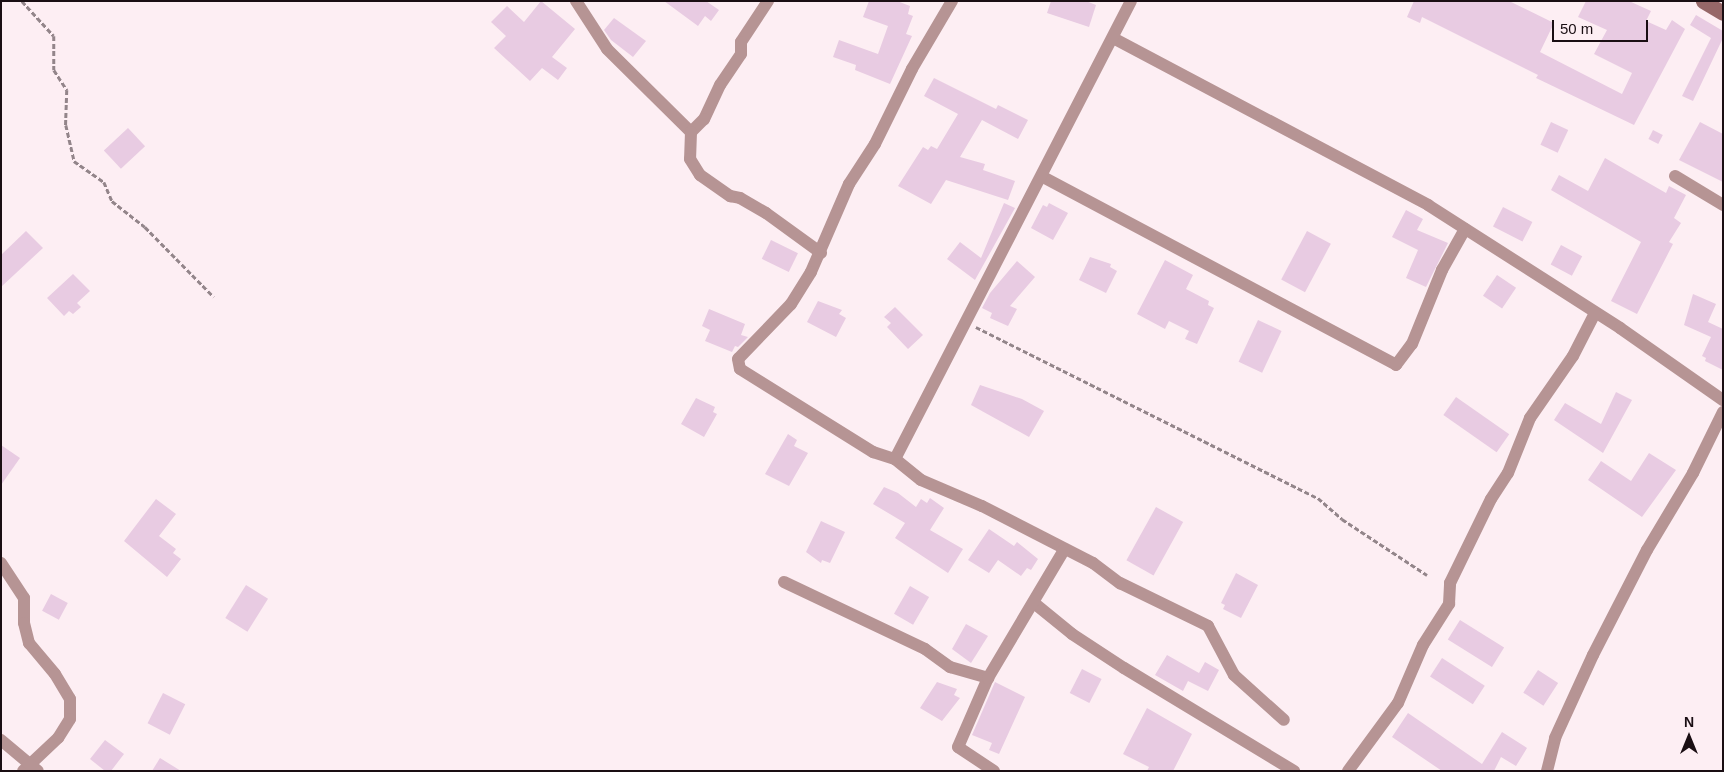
<!DOCTYPE html>
<style>
body{margin:0}
#map{position:relative;width:1724px;height:772px;overflow:hidden;background:#fdeef3;font-family:Helvetica,sans-serif}
div>[style]{position:absolute}
.building>*{inset:0;background:#e8cbe2;transform-origin:0 0}
.path>*{height:2.5px;margin-top:-1.25px;transform-origin:0;background:repeating-linear-gradient(90deg,#93858a 0 5px,transparent 0 7.5px)}
.street>*{height:12px;margin:-6px;padding:0 6px;transform-origin:6px;border-radius:6px;background:#b69494}
.secondary>*{height:15px;margin:-7.5px;padding:0 7.5px;transform-origin:7.5px;border-radius:7.5px;background:#966768}
span{translate:-50% -50%;white-space:nowrap;text-align:center;line-height:1.15;-webkit-text-stroke:5px #fdeef3;paint-order:stroke}
.frame{position:absolute;inset:0;border:2px solid #1a0e13;pointer-events:none}
.north{position:absolute;left:1664px;top:712px;width:50px;height:50px;-webkit-text-stroke:4px #fdeef3;paint-order:stroke;rotate:0deg;font-size:14px;font-weight:700;line-height:20px;text-align:center;color:#1a0e13}
.north::after{content:'';display:block;margin:auto;width:18px;height:22px;background:#1a0e13;clip-path:polygon(50% 0,100% 100%,50% 72%,0 100%)}
.scale{position:absolute;left:1552px;top:20px;width:96px;height:22px;box-sizing:border-box;border:2px solid #1a0e13;border-top:0;padding-left:6px;font-size:15px;line-height:18px;white-space:nowrap;color:#1a0e13;-webkit-text-stroke:4px #fdeef3;paint-order:stroke}
</style>
<div id="map">
<div class="building">
<i style="clip-path:polygon(541px 1px,575px 29px,552px 57px,567px 68px,558px 80px,542px 68px,530px 81px,494px 48px,506px 36px,491px 22px,507px 6px,524px 22px)"></i>
<i style="clip-path:polygon(664px 1px,706px 1px,719px 10px,711px 21px,705px 16px,698px 26px)"></i>
<i style="clip-path:polygon(869px 1px,897px 1px,910px 6px,908px 14px,913px 16px,906px 34px,912px 36px,890px 84px,855px 70px,856px 65px,833px 57px,839px 40px,878px 54px,888px 26px,863px 17px)"></i>
<i style="clip-path:polygon(1051px 1px,1086px 1px,1096px 5px,1089px 27px,1047px 13px)"></i>
<i style="clip-path:polygon(1414px 1px,1509px 1px,1554px 23px,1540px 52px,1622px 94px,1632px 73px,1594px 54px,1607px 30px,1578px 17px,1586px 1px,1629px 1px,1651px 11px,1646px 21px,1666px 30px,1672px 20px,1685px 29px,1634px 125px,1536px 78px,1538px 75px,1422px 17px,1420px 23px,1407px 17px)"></i>
<i style="clip-path:polygon(1696px 15px,1723px 31px,1723px 38px,1693px 101px,1682px 96px,1711px 38px,1690px 25px)"></i>
<i style="clip-path:polygon(614px 18px,646px 41px,633px 57px,611px 40px,604px 30px)"></i>
<i style="clip-path:polygon(934px 78px,996px 109px,998px 105px,1028px 120px,1018px 139px,982px 120px,960px 157px,985px 164px,983px 170px,1015px 181px,1008px 200px,946px 180px,931px 204px,898px 186px,923px 147px,928px 150px,931px 146px,937px 149px,958px 114px,924px 96px)"></i>
<i style="left:1551px;top:122px;width:19px;height:25px;rotate:25deg"></i>
<i style="clip-path:polygon(1700px 122px,1723px 134px,1723px 182px,1679px 160px)"></i>
<i style="left:128px;top:128px;width:25px;height:33px;rotate:47deg"></i>
<i style="left:1653px;top:130px;width:11px;height:10px;rotate:27deg"></i>
<i style="clip-path:polygon(1605px 158px,1666px 193px,1669px 186px,1686px 195px,1674px 218px,1681px 223px,1669px 242px,1673px 244px,1637px 314px,1611px 301px,1641px 242px,1551px 190px,1559px 175px,1588px 191px)"></i>
<i style="clip-path:polygon(1004px 203px,1015px 208px,975px 280px,947px 259px,960px 242px,981px 258px)"></i>
<i style="clip-path:polygon(1049px 203px,1068px 213px,1053px 240px,1031px 228px,1043px 205px,1047px 207px)"></i>
<i style="left:1503px;top:207px;width:33px;height:22px;rotate:27deg"></i>
<i style="clip-path:polygon(1406px 210px,1423px 219px,1417px 230px,1448px 243px,1426px 287px,1406px 278px,1418px 250px,1392px 237px)"></i>
<i style="clip-path:polygon(26px 231px,43px 248px,1px 287px,1px 255px)"></i>
<i style="left:1307px;top:231px;width:27px;height:55px;rotate:28deg"></i>
<i style="left:771px;top:240px;width:30px;height:21px;rotate:26deg"></i>
<i style="left:1561px;top:245px;width:24px;height:22px;rotate:28deg"></i>
<i style="clip-path:polygon(1090px 257px,1111px 264px,1110px 267px,1117px 271px,1106px 293px,1079px 280px)"></i>
<i style="clip-path:polygon(1165px 260px,1193px 275px,1186px 289px,1209px 301px,1208px 305px,1214px 308px,1197px 344px,1185px 339px,1189px 331px,1169px 321px,1165px 329px,1137px 314px)"></i>
<i style="clip-path:polygon(1017px 261px,1035px 277px,1010px 306px,1017px 309px,1008px 326px,990px 318px,992px 313px,982px 308px,990px 293px)"></i>
<i style="clip-path:polygon(73px 274px,90px 291px,77px 303px,81px 307px,73px 314px,69px 311px,64px 316px,47px 298px)"></i>
<i style="left:1497px;top:275px;width:23px;height:25px;rotate:34deg"></i>
<i style="clip-path:polygon(1693px 294px,1716px 304px,1708px 322px,1723px 329px,1723px 370px,1705px 361px,1706px 358px,1702px 356px,1711px 337px,1684px 325px)"></i>
<i style="clip-path:polygon(818px 301px,842px 310px,839px 314px,846px 318px,836px 337px,807px 322px)"></i>
<i style="clip-path:polygon(895px 307px,923px 335px,908px 349px,887px 327px,891px 323px,884px 317px)"></i>
<i style="clip-path:polygon(709px 309px,745px 324px,741px 335px,748px 337px,738px 347px,735px 346px,732px 352px,705px 341px,710px 330px,702px 326px)"></i>
<i style="left:1258px;top:320px;width:26px;height:46px;rotate:25deg"></i>
<i style="clip-path:polygon(980px 385px,1022px 399px,1044px 411px,1029px 437px,971px 405px)"></i>
<i style="clip-path:polygon(1616px 392px,1632px 400px,1603px 453px,1554px 420px,1565px 403px,1601px 424px)"></i>
<i style="left:1456px;top:397px;width:65px;height:22px;rotate:35deg"></i>
<i style="clip-path:polygon(696px 398px,715px 407px,713px 412px,717px 414px,704px 437px,681px 424px)"></i>
<i style="clip-path:polygon(788px 434px,797px 440px,794px 446px,808px 453px,789px 486px,765px 474px)"></i>
<i style="clip-path:polygon(1px 445px,20px 458px,1px 485px)"></i>
<i style="clip-path:polygon(1649px 453px,1676px 470px,1642px 517px,1588px 480px,1601px 461px,1631px 481px)"></i>
<i style="clip-path:polygon(884px 487px,898px 493px,916px 507px,921px 499px,927px 503px,930px 498px,944px 508px,930px 530px,963px 549px,948px 573px,895px 538px,905px 523px,873px 504px)"></i>
<i style="clip-path:polygon(156px 499px,176px 514px,159px 536px,176px 549px,173px 553px,181px 559px,167px 577px,124px 541px)"></i>
<i style="left:1156px;top:507px;width:31px;height:61px;rotate:29deg"></i>
<i style="clip-path:polygon(821px 521px,845px 532px,830px 563px,822px 560px,821px 563px,806px 552px)"></i>
<i style="clip-path:polygon(989px 529px,1014px 546px,1017px 542px,1038px 559px,1031px 570px,1027px 568px,1021px 576px,998px 560px,989px 573px,968px 560px)"></i>
<i style="clip-path:polygon(1236px 573px,1258px 585px,1241px 618px,1223px 609px,1225px 605px,1221px 603px)"></i>
<i style="left:246px;top:585px;width:26px;height:39px;rotate:32deg"></i>
<i style="left:910px;top:586px;width:22px;height:32px;rotate:30deg"></i>
<i style="left:51px;top:594px;width:19px;height:19px;rotate:28deg"></i>
<i style="left:1460px;top:620px;width:52px;height:23px;rotate:32deg"></i>
<i style="clip-path:polygon(966px 624px,988px 636px,971px 663px,952px 649px)"></i>
<i style="clip-path:polygon(1167px 655px,1199px 673px,1205px 662px,1219px 670px,1208px 691px,1188px 681px,1183px 691px,1155px 675px)"></i>
<i style="left:1442px;top:658px;width:51px;height:22px;rotate:33deg"></i>
<i style="left:1082px;top:669px;width:22px;height:27px;rotate:27deg"></i>
<i style="left:1538px;top:670px;width:24px;height:27px;rotate:33deg"></i>
<i style="clip-path:polygon(937px 682px,957px 689px,954px 695px,960px 698px,942px 721px,920px 708px)"></i>
<i style="clip-path:polygon(995px 682px,1025px 697px,999px 754px,989px 750px,992px 743px,972px 735px)"></i>
<i style="left:163px;top:693px;width:25px;height:34px;rotate:27deg"></i>
<i style="clip-path:polygon(1147px 708px,1192px 734px,1173px 771px,1147px 771px,1149px 767px,1123px 754px)"></i>
<i style="clip-path:polygon(1408px 713px,1482px 764px,1502px 732px,1527px 748px,1516px 766px,1501px 757px,1494px 771px,1442px 771px,1392px 737px)"></i>
<i style="clip-path:polygon(105px 740px,124px 754px,111px 771px,105px 771px,90px 759px)"></i>
<i style="clip-path:polygon(160px 758px,181px 771px,152px 771px)"></i>
</div>
<div class="path">
<i style="left:22px;top:1px;width:47px;rotate:47.6deg"></i>
<i style="left:54px;top:36px;width:34px;rotate:90deg"></i>
<i style="left:54px;top:70px;width:24px;rotate:57deg"></i>
<i style="left:67px;top:90px;width:35px;rotate:92deg"></i>
<i style="left:66px;top:125px;width:37px;rotate:77deg"></i>
<i style="left:74px;top:161px;width:37px;rotate:35deg"></i>
<i style="left:104px;top:182px;width:21px;rotate:67deg"></i>
<i style="left:112px;top:201px;width:42px;rotate:38.2deg"></i>
<i style="left:145px;top:227px;width:98px;rotate:45.4deg"></i>
<i style="left:976px;top:327px;width:382px;rotate:26.6deg"></i>
<i style="left:1318px;top:498px;width:32px;rotate:41deg"></i>
<i style="left:1342px;top:519px;width:102px;rotate:33.4deg"></i>
</div>
<div class="street">
<i style="left:576px;top:1px;width:57px;rotate:57.1deg"></i>
<i style="left:607px;top:49px;width:118px;rotate:44.7deg"></i>
<i style="left:768px;top:1px;width:49px;rotate:123.4deg"></i>
<i style="left:741px;top:42px;width:12px;rotate:90deg"></i>
<i style="left:741px;top:54px;width:37px;rotate:124deg"></i>
<i style="left:720px;top:85px;width:38px;rotate:115deg"></i>
<i style="left:704px;top:119px;width:18px;rotate:135deg"></i>
<i style="left:691px;top:132px;width:27px;rotate:92deg"></i>
<i style="left:690px;top:159px;width:19px;rotate:58deg"></i>
<i style="left:700px;top:175px;width:37px;rotate:35deg"></i>
<i style="left:730px;top:196px;width:10px;rotate:11deg"></i>
<i style="left:740px;top:198px;width:30px;rotate:30deg"></i>
<i style="left:766px;top:213px;width:68px;rotate:36deg"></i>
<i style="left:952px;top:1px;width:79px;rotate:120.5deg"></i>
<i style="left:912px;top:69px;width:84px;rotate:116.3deg"></i>
<i style="left:875px;top:144px;width:48px;rotate:123deg"></i>
<i style="left:849px;top:184px;width:96px;rotate:113.4deg"></i>
<i style="left:811px;top:272px;width:38px;rotate:122deg"></i>
<i style="left:791px;top:304px;width:76px;rotate:133.9deg"></i>
<i style="left:738px;top:359px;width:10px;rotate:79deg"></i>
<i style="left:740px;top:369px;width:157px;rotate:32deg"></i>
<i style="left:873px;top:452px;width:23px;rotate:18deg"></i>
<i style="left:895px;top:459px;width:33px;rotate:39deg"></i>
<i style="left:921px;top:480px;width:66px;rotate:23.1deg"></i>
<i style="left:982px;top:506px;width:125px;rotate:27.2deg"></i>
<i style="left:1093px;top:563px;width:34px;rotate:37deg"></i>
<i style="left:1120px;top:583px;width:98px;rotate:26deg"></i>
<i style="left:1208px;top:626px;width:55px;rotate:62deg"></i>
<i style="left:1234px;top:675px;width:67px;rotate:42deg"></i>
<i style="left:1113px;top:38px;width:357px;rotate:27.9deg"></i>
<i style="left:1428px;top:205px;width:228px;rotate:32.6deg"></i>
<i style="left:1620px;top:328px;width:126px;rotate:35deg"></i>
<i style="left:1675px;top:176px;width:56px;rotate:31.1deg"></i>
<i style="left:1043px;top:177px;width:400px;rotate:28deg"></i>
<i style="left:1396px;top:365px;width:26px;rotate:-53deg"></i>
<i style="left:1412px;top:344px;width:80px;rotate:-67.9deg"></i>
<i style="left:1442px;top:270px;width:47px;rotate:-60.7deg"></i>
<i style="left:895px;top:459px;width:515px;rotate:-62.74deg"></i>
<i style="left:1px;top:563px;width:42px;rotate:56.7deg"></i>
<i style="left:24px;top:598px;width:25px;rotate:90deg"></i>
<i style="left:24px;top:623px;width:21px;rotate:76deg"></i>
<i style="left:29px;top:643px;width:40px;rotate:50deg"></i>
<i style="left:55px;top:674px;width:29px;rotate:59deg"></i>
<i style="left:70px;top:699px;width:20px;rotate:90deg"></i>
<i style="left:70px;top:719px;width:22px;rotate:122deg"></i>
<i style="left:58px;top:738px;width:48px;rotate:136.7deg"></i>
<i style="left:784px;top:582px;width:156px;rotate:25.4deg"></i>
<i style="left:925px;top:649px;width:31px;rotate:36deg"></i>
<i style="left:950px;top:667px;width:40px;rotate:16deg"></i>
<i style="left:1034px;top:603px;width:49px;rotate:39.2deg"></i>
<i style="left:1072px;top:634px;width:62px;rotate:33.2deg"></i>
<i style="left:1124px;top:668px;width:199px;rotate:31.2deg"></i>
<i style="left:1px;top:740px;width:48px;rotate:40deg"></i>
<i style="left:994px;top:771px;width:43px;rotate:-146.3deg"></i>
<i style="left:958px;top:747px;width:75px;rotate:-66.5deg"></i>
<i style="left:988px;top:678px;width:149px;rotate:-59.3deg"></i>
<i style="left:1348px;top:771px;width:84px;rotate:-53.7deg"></i>
<i style="left:1398px;top:703px;width:63px;rotate:-66.7deg"></i>
<i style="left:1423px;top:645px;width:49px;rotate:-57.6deg"></i>
<i style="left:1449px;top:604px;width:21px;rotate:-87deg"></i>
<i style="left:1450px;top:583px;width:93px;rotate:-64deg"></i>
<i style="left:1491px;top:499px;width:31px;rotate:-57deg"></i>
<i style="left:1508px;top:473px;width:59px;rotate:-68.2deg"></i>
<i style="left:1530px;top:418px;width:75px;rotate:-55.3deg"></i>
<i style="left:1573px;top:356px;width:48px;rotate:-62.9deg"></i>
<i style="left:1547px;top:771px;width:34px;rotate:-76deg"></i>
<i style="left:1555px;top:738px;width:91px;rotate:-65.4deg"></i>
<i style="left:1593px;top:655px;width:118px;rotate:-62.8deg"></i>
<i style="left:1647px;top:550px;width:90px;rotate:-59.1deg"></i>
<i style="left:1693px;top:473px;width:68px;rotate:-63.8deg"></i>
</div>
<div class="secondary">
<i style="left:1703px;top:1px;width:23px;rotate:31deg"></i>
</div>
<div class="frame"></div>
<div class="north">N</div>
<div class="scale">50 m</div>
</div>
